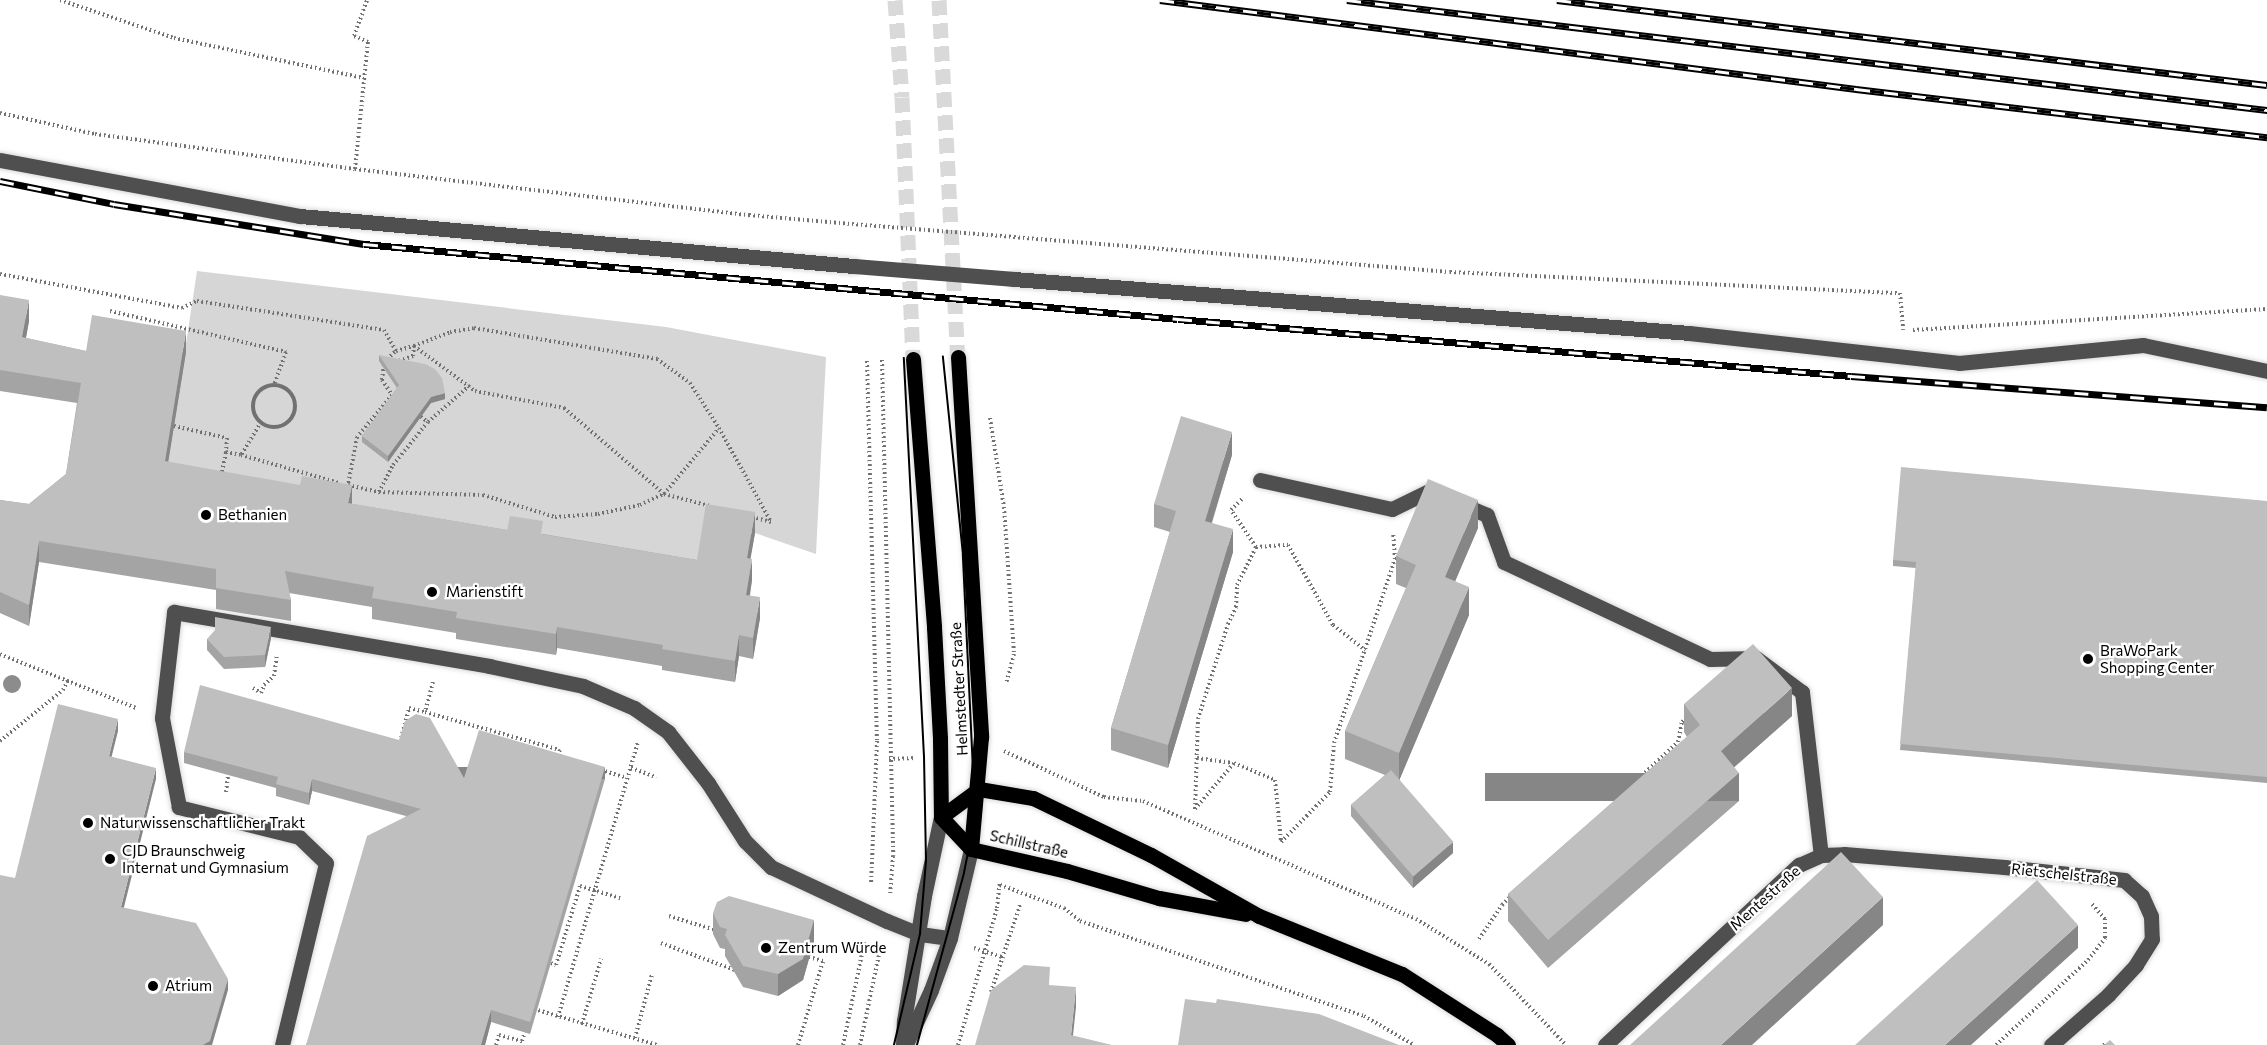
<!DOCTYPE html>
<meta charset="utf-8">
<style>
body{margin:0}
#map{position:relative;width:2267px;height:1045px;overflow:hidden;background:#fff;font-family:Commissioner,sans-serif}
div>[style]{position:absolute}
.green>*{inset:0;background:#d6d6d6}
.major-tunnel>*{height:15px;margin-top:-7.5px;transform-origin:0;background:repeating-linear-gradient(90deg,#d9d9d9 0 15px,transparent 0 23px)}
.path>*{height:4px;margin-top:-2px;transform-origin:0;background:repeating-linear-gradient(90deg,#717171 0 1.5px,transparent 0 4.5px)}
.path>.ring{margin:-2px;padding:0;box-sizing:content-box;background:none;border:4px solid #717171;border-radius:50%}
.roads{filter:drop-shadow(0 0 2px #dbdbdb) drop-shadow(0 0 2px #dbdbdb)}
.minor>*{height:15px;margin:-7.5px;padding:0 7.5px;transform-origin:7.5px;border-radius:7.5px;background:#4f4f4f}
.major>*{height:15px;margin:-7.5px;padding:0 7.5px;transform-origin:7.5px;border-radius:7.5px;background:#000}
.tram>*{height:1.5px;margin:-0.75px;padding:0 0.75px;transform-origin:0.75px;border-radius:0.75px;background:#000}
.rail>*{height:7px;margin-top:-3.5px;transform-origin:0;background:repeating-linear-gradient(90deg,#fff 0 14px,#000 0 28px);box-sizing:border-box;border-block:2px solid #000}
.path-bridge>*{height:4px;margin-top:-2px;transform-origin:0;background:repeating-linear-gradient(90deg,#717171 0 1.5px,transparent 0 4.5px)}
.minor-bridge>*{height:15px;margin:-7.5px;padding:0 7.5px;transform-origin:7.5px;border-radius:7.5px;background:#4f4f4f}
.trees>*{width:18px;height:18px;margin:-9px;border-radius:50%;background:#8c8c8c}
.wall>*{inset:0;background:#a4a4a4}
.shaded-wall>*{inset:0;background:#868686;transform-origin:0 0}
.building>*{inset:0;background:#bfbfbf;transform-origin:0 0}
.dots>*{width:16px;height:16px;translate:-50% -50%;box-sizing:border-box;border:3px solid #fff;border-radius:50%}
span{translate:-50% -50%;white-space:nowrap;text-align:center;line-height:1.15;-webkit-text-stroke:4.5px #fff;paint-order:stroke}
.poi-label{font-size:15px;color:#000}
.left{translate:0 -50%;text-align:left}
.street-label{font-size:15px;color:#000}
</style>
<div id="map">
<div class="green">
<i style="clip-path:polygon(197px 271px,666px 327px,826px 357px,816px 554px,755px 533px,707px 525px,697px 581px,165px 482px)"></i>
</div>
<div class="major-tunnel">
<i style="left:895px;top:0;width:97px;rotate:85.9deg"></i>
<i style="left:902px;top:97px;width:262px;rotate:87.6deg"></i>
<i style="left:939px;top:0;width:358px;rotate:87deg"></i>
</div>
<div class="path">
<i style="left:60px;top:0;width:120px;rotate:18.4deg"></i>
<i style="left:174px;top:38px;width:194px;rotate:11.9deg"></i>
<i style="left:0;top:113px;width:97px;rotate:12.5deg"></i>
<i style="left:95px;top:134px;width:262px;rotate:7.7deg"></i>
<i style="left:355px;top:169px;width:397px;rotate:6.7deg"></i>
<i style="left:749px;top:215px;width:103px;rotate:5deg"></i>
<i style="left:355px;top:169px;width:128px;rotate:-84.2deg"></i>
<i style="left:368px;top:42px;width:15px;rotate:-157deg"></i>
<i style="left:354px;top:36px;width:38px;rotate:-70deg"></i>
<i style="left:1014px;top:237px;width:437px;rotate:4.6deg"></i>
<i style="left:1450px;top:272px;width:450px;rotate:2.7deg"></i>
<i style="left:1900px;top:293px;width:37px;rotate:85deg"></i>
<i style="left:0;top:274px;width:185px;rotate:10.6deg"></i>
<i style="left:182px;top:308px;width:17px;rotate:-25deg"></i>
<i style="left:197px;top:301px;width:189px;rotate:8.8deg"></i>
<i style="left:384px;top:330px;width:24px;rotate:60deg"></i>
<i style="left:110px;top:311px;width:181px;rotate:13.1deg"></i>
<i style="left:286px;top:352px;width:35px;rotate:110deg"></i>
<i style="left:1913px;top:330px;width:355px;rotate:-3.4deg"></i>
<i style="left:387px;top:359px;width:12px;rotate:-42deg"></i>
<i style="left:396px;top:351px;width:19px;rotate:-16deg"></i>
<i style="left:414px;top:346px;width:76px;rotate:36.4deg"></i>
<i style="left:475px;top:391px;width:91px;rotate:10.8deg"></i>
<i style="left:564px;top:408px;width:132px;rotate:40.7deg"></i>
<i style="left:664px;top:494px;width:48px;rotate:14.6deg"></i>
<i style="left:882px;top:360px;width:496px;rotate:88.7deg"></i>
<i style="left:893px;top:856px;width:40px;rotate:94.3deg"></i>
<i style="left:399px;top:361px;width:15px;rotate:-20deg"></i>
<i style="left:413px;top:356px;width:10px;rotate:-84deg"></i>
<i style="left:414px;top:346px;width:39px;rotate:-21deg"></i>
<i style="left:450px;top:332px;width:24px;rotate:-9deg"></i>
<i style="left:474px;top:328px;width:186px;rotate:9.6deg"></i>
<i style="left:657px;top:359px;width:41px;rotate:36deg"></i>
<i style="left:690px;top:383px;width:54px;rotate:57.2deg"></i>
<i style="left:867px;top:361px;width:380px;rotate:88.5deg"></i>
<i style="left:877px;top:741px;width:144px;rotate:92.4deg"></i>
<i style="left:384px;top:365px;width:15px;rotate:98deg"></i>
<i style="left:382px;top:380px;width:18px;rotate:56deg"></i>
<i class="ring" style="left:253px;top:385px;width:38px;height:38px"></i>
<i style="left:394px;top:397px;width:3px;rotate:-135deg"></i>
<i style="left:392px;top:395px;width:55px;rotate:129.8deg"></i>
<i style="left:357px;top:437px;width:49px;rotate:100.6deg"></i>
<i style="left:348px;top:485px;width:32px;rotate:13deg"></i>
<i style="left:379px;top:492px;width:104px;rotate:1.7deg"></i>
<i style="left:483px;top:495px;width:75px;rotate:17deg"></i>
<i style="left:555px;top:517px;width:43px;rotate:-4deg"></i>
<i style="left:598px;top:514px;width:43px;rotate:-12.1deg"></i>
<i style="left:640px;top:505px;width:26px;rotate:-25deg"></i>
<i style="left:664px;top:494px;width:86px;rotate:-50.2deg"></i>
<i style="left:719px;top:428px;width:107px;rotate:61deg"></i>
<i style="left:771px;top:522px;width:20px;rotate:-165deg"></i>
<i style="left:417px;top:414px;width:14px;rotate:36deg"></i>
<i style="left:428px;top:422px;width:55px;rotate:-41.3deg"></i>
<i style="left:990px;top:418px;width:90px;rotate:81.1deg"></i>
<i style="left:1004px;top:507px;width:147px;rotate:86.1deg"></i>
<i style="left:1014px;top:654px;width:31px;rotate:105deg"></i>
<i style="left:261px;top:422px;width:39px;rotate:121deg"></i>
<i style="left:241px;top:455px;width:102px;rotate:15.9deg"></i>
<i style="left:174px;top:426px;width:54px;rotate:12.8deg"></i>
<i style="left:227px;top:438px;width:14px;rotate:94deg"></i>
<i style="left:226px;top:452px;width:15px;rotate:11deg"></i>
<i style="left:221px;top:476px;width:25px;rotate:-78deg"></i>
<i style="left:379px;top:492px;width:30px;rotate:-63deg"></i>
<i style="left:393px;top:465px;width:55px;rotate:-50.9deg"></i>
<i style="left:1256px;top:547px;width:32px;rotate:-4deg"></i>
<i style="left:1288px;top:545px;width:92px;rotate:60.6deg"></i>
<i style="left:1333px;top:625px;width:41px;rotate:38deg"></i>
<i style="left:0;top:654px;width:146px;rotate:21.7deg"></i>
<i style="left:433px;top:682px;width:31px;rotate:105deg"></i>
<i style="left:425px;top:712px;width:140px;rotate:15.7deg"></i>
<i style="left:560px;top:750px;width:9px;rotate:111deg"></i>
<i style="left:253px;top:688px;width:9px;rotate:32deg"></i>
<i style="left:261px;top:693px;width:9px;rotate:-69deg"></i>
<i style="left:264px;top:685px;width:13px;rotate:-42deg"></i>
<i style="left:274px;top:676px;width:21px;rotate:-82deg"></i>
<i style="left:0;top:741px;width:81px;rotate:-39deg"></i>
<i style="left:63px;top:690px;width:11px;rotate:-63deg"></i>
<i style="left:400px;top:742px;width:35px;rotate:-75deg"></i>
<i style="left:409px;top:708px;width:16px;rotate:14deg"></i>
<i style="left:1004px;top:751px;width:110px;rotate:24.7deg"></i>
<i style="left:1104px;top:797px;width:39px;rotate:6deg"></i>
<i style="left:1143px;top:801px;width:297px;rotate:23.4deg"></i>
<i style="left:1416px;top:919px;width:86px;rotate:31.7deg"></i>
<i style="left:1489px;top:964px;width:112px;rotate:46.5deg"></i>
<i style="left:1197px;top:758px;width:36px;rotate:8deg"></i>
<i style="left:889px;top:759px;width:27px;rotate:-2deg"></i>
<i style="left:631px;top:768px;width:27px;rotate:20deg"></i>
<i style="left:601px;top:770px;width:27px;rotate:17deg"></i>
<i style="left:226px;top:792px;width:17px;rotate:-83deg"></i>
<i style="left:1622px;top:794px;width:76px;rotate:-42.9deg"></i>
<i style="left:1678px;top:742px;width:20px;rotate:-79deg"></i>
<i style="left:1682px;top:722px;width:7px;rotate:-45deg"></i>
<i style="left:1195px;top:809px;width:90px;rotate:-88.1deg"></i>
<i style="left:1198px;top:719px;width:100px;rotate:-72.5deg"></i>
<i style="left:1228px;top:624px;width:19px;rotate:-65deg"></i>
<i style="left:1236px;top:607px;width:22px;rotate:-87deg"></i>
<i style="left:1237px;top:585px;width:42px;rotate:-63.4deg"></i>
<i style="left:1256px;top:547px;width:45px;rotate:-124deg"></i>
<i style="left:1231px;top:510px;width:17px;rotate:-45deg"></i>
<i style="left:1195px;top:809px;width:60px;rotate:-49.7deg"></i>
<i style="left:1234px;top:763px;width:44px;rotate:22.5deg"></i>
<i style="left:1275px;top:780px;width:61px;rotate:84.4deg"></i>
<i style="left:1281px;top:842px;width:70px;rotate:-45.6deg"></i>
<i style="left:1330px;top:792px;width:49px;rotate:-85.3deg"></i>
<i style="left:1334px;top:743px;width:194px;rotate:-71.7deg"></i>
<i style="left:1395px;top:559px;width:26px;rotate:-94deg"></i>
<i style="left:1000px;top:885px;width:68px;rotate:19.8deg"></i>
<i style="left:1064px;top:908px;width:21px;rotate:39deg"></i>
<i style="left:1080px;top:921px;width:299px;rotate:18.5deg"></i>
<i style="left:1364px;top:1016px;width:58px;rotate:30.1deg"></i>
<i style="left:669px;top:916px;width:48px;rotate:16.9deg"></i>
<i style="left:1479px;top:939px;width:41px;rotate:-55.9deg"></i>
<i style="left:1502px;top:905px;width:13px;rotate:-45deg"></i>
<i style="left:661px;top:943px;width:79px;rotate:20deg"></i>
<i style="left:974px;top:948px;width:29px;rotate:18deg"></i>
<i style="left:551px;top:963px;width:5px;rotate:22deg"></i>
<i style="left:556px;top:965px;width:83px;rotate:-73.1deg"></i>
<i style="left:580px;top:886px;width:42px;rotate:16.7deg"></i>
<i style="left:991px;top:992px;width:92px;rotate:-71.6deg"></i>
<i style="left:534px;top:1009px;width:128px;rotate:16.3deg"></i>
<i style="left:558px;top:1017px;width:287px;rotate:-73.8deg"></i>
<i style="left:582px;top:1024px;width:68px;rotate:-73.7deg"></i>
<i style="left:635px;top:1038px;width:66px;rotate:-75.1deg"></i>
<i style="left:496px;top:1045px;width:10px;rotate:-73deg"></i>
<i style="left:499px;top:1035px;width:24px;rotate:15deg"></i>
<i style="left:522px;top:1041px;width:9px;rotate:-72deg"></i>
<i style="left:798px;top:1045px;width:88px;rotate:-73.4deg"></i>
<i style="left:823px;top:961px;width:15px;rotate:-164deg"></i>
<i style="left:843px;top:1045px;width:107px;rotate:-78.2deg"></i>
<i style="left:860px;top:1045px;width:102px;rotate:-78.1deg"></i>
<i style="left:958px;top:1045px;width:142px;rotate:-74.1deg"></i>
<i style="left:997px;top:908px;width:27px;rotate:-84deg"></i>
<i style="left:1996px;top:1045px;width:125px;rotate:-42.7deg"></i>
<i style="left:2088px;top:960px;width:28px;rotate:-52deg"></i>
<i style="left:2105px;top:938px;width:19px;rotate:-90deg"></i>
<i style="left:2105px;top:919px;width:21px;rotate:-131deg"></i>
<i style="left:2104px;top:1045px;width:2px;rotate:-63deg"></i>
</div>
<div class="roads">
<div class="minor">
<i style="left:0;top:160px;width:305px;rotate:10.6deg"></i>
<i style="left:300px;top:216px;width:556px;rotate:5.16deg"></i>
<i style="left:1014px;top:279px;width:677px;rotate:4.57deg"></i>
<i style="left:1689px;top:333px;width:272px;rotate:6.3deg"></i>
<i style="left:1959px;top:363px;width:185px;rotate:-5.6deg"></i>
<i style="left:2143px;top:345px;width:127px;rotate:11.8deg"></i>
<i style="left:1260px;top:480px;width:135px;rotate:12.4deg"></i>
<i style="left:1392px;top:509px;width:41px;rotate:-25.9deg"></i>
<i style="left:1429px;top:491px;width:11px;rotate:22deg"></i>
<i style="left:1461px;top:504px;width:28px;rotate:23deg"></i>
<i style="left:1487px;top:515px;width:50px;rotate:70.1deg"></i>
<i style="left:1504px;top:562px;width:228px;rotate:25.2deg"></i>
<i style="left:1710px;top:659px;width:46px;rotate:-1.2deg"></i>
<i style="left:1756px;top:658px;width:57px;rotate:36.5deg"></i>
<i style="left:1802px;top:692px;width:164px;rotate:83.4deg"></i>
<i style="left:907px;top:1042px;width:57px;rotate:-65.2deg"></i>
<i style="left:931px;top:990px;width:55px;rotate:-69.9deg"></i>
<i style="left:950px;top:938px;width:91px;rotate:-76.7deg"></i>
<i style="left:282px;top:1045px;width:187px;rotate:-76.4deg"></i>
<i style="left:326px;top:863px;width:37px;rotate:-136deg"></i>
<i style="left:299px;top:837px;width:124px;rotate:-166deg"></i>
<i style="left:179px;top:807px;width:91px;rotate:-100.8deg"></i>
<i style="left:162px;top:718px;width:107px;rotate:-83.5deg"></i>
<i style="left:174px;top:612px;width:320px;rotate:9.7deg"></i>
<i style="left:489px;top:666px;width:96px;rotate:12deg"></i>
<i style="left:583px;top:686px;width:56px;rotate:23.3deg"></i>
<i style="left:634px;top:708px;width:42px;rotate:35.2deg"></i>
<i style="left:668px;top:732px;width:65px;rotate:51.9deg"></i>
<i style="left:708px;top:783px;width:69px;rotate:57.5deg"></i>
<i style="left:745px;top:841px;width:37px;rotate:45deg"></i>
<i style="left:771px;top:867px;width:128px;rotate:25deg"></i>
<i style="left:887px;top:921px;width:35px;rotate:22deg"></i>
<i style="left:920px;top:934px;width:30px;rotate:8deg"></i>
<i style="left:903px;top:1045px;width:24px;rotate:-88deg"></i>
<i style="left:904px;top:1021px;width:127px;rotate:-80.9deg"></i>
<i style="left:924px;top:896px;width:81px;rotate:-77.9deg"></i>
<i style="left:1605px;top:1045px;width:265px;rotate:-42.9deg"></i>
<i style="left:1799px;top:865px;width:24px;rotate:-24deg"></i>
<i style="left:1821px;top:855px;width:23px;rotate:-2deg"></i>
<i style="left:1844px;top:854px;width:161px;rotate:4.6deg"></i>
<i style="left:2004px;top:867px;width:121px;rotate:6.2deg"></i>
<i style="left:2124px;top:880px;width:24px;rotate:42deg"></i>
<i style="left:2142px;top:896px;width:22px;rotate:66deg"></i>
<i style="left:2151px;top:916px;width:23px;rotate:88deg"></i>
<i style="left:2152px;top:939px;width:31px;rotate:122deg"></i>
<i style="left:2136px;top:965px;width:41px;rotate:133deg"></i>
<i style="left:2108px;top:995px;width:76px;rotate:138.7deg"></i>
</div>
<div class="major">
<i style="left:958px;top:357px;width:381px;rotate:86.5deg"></i>
<i style="left:981px;top:737px;width:112px;rotate:95.1deg"></i>
<i style="left:913px;top:359px;width:269px;rotate:85.5deg"></i>
<i style="left:934px;top:627px;width:112px;rotate:86.9deg"></i>
<i style="left:940px;top:739px;width:78px;rotate:89.3deg"></i>
<i style="left:941px;top:817px;width:47px;rotate:-36.4deg"></i>
<i style="left:979px;top:789px;width:55px;rotate:9.5deg"></i>
<i style="left:1033px;top:798px;width:131px;rotate:25.8deg"></i>
<i style="left:1151px;top:855px;width:124px;rotate:29.5deg"></i>
<i style="left:1259px;top:916px;width:154px;rotate:22.1deg"></i>
<i style="left:1402px;top:974px;width:113px;rotate:32.7deg"></i>
<i style="left:1497px;top:1035px;width:15px;rotate:42deg"></i>
<i style="left:941px;top:817px;width:44px;rotate:46.8deg"></i>
<i style="left:971px;top:849px;width:98px;rotate:12.9deg"></i>
<i style="left:1067px;top:871px;width:96px;rotate:16.4deg"></i>
<i style="left:1159px;top:898px;width:88px;rotate:10.4deg"></i>
</div>
</div>
<div class="tram">
<i style="left:894px;top:1045px;width:114px;rotate:-76.8deg"></i>
<i style="left:920px;top:934px;width:73px;rotate:-85.3deg"></i>
<i style="left:926px;top:861px;width:104px;rotate:-91.1deg"></i>
<i style="left:924px;top:757px;width:399px;rotate:-92.9deg"></i>
<i style="left:917px;top:1045px;width:178px;rotate:-74.7deg"></i>
<i style="left:964px;top:873px;width:25px;rotate:-79deg"></i>
<i style="left:969px;top:848px;width:56px;rotate:-84.9deg"></i>
<i style="left:974px;top:792px;width:237px;rotate:-92.7deg"></i>
<i style="left:963px;top:555px;width:199px;rotate:-95.8deg"></i>
</div>
<div class="rail">
<i style="left:1160px;top:0;width:702px;rotate:7.29deg"></i>
<i style="left:1856px;top:89px;width:414px;rotate:6.7deg"></i>
<i style="left:1347px;top:0;width:927px;rotate:6.82deg"></i>
<i style="left:1557px;top:0;width:715px;rotate:6.83deg"></i>
<i style="left:0;top:181px;width:116px;rotate:11.4deg"></i>
<i style="left:114px;top:204px;width:253px;rotate:9.1deg"></i>
<i style="left:364px;top:244px;width:817px;rotate:5.26deg"></i>
<i style="left:1178px;top:319px;width:675px;rotate:4.84deg"></i>
<i style="left:1851px;top:376px;width:417px;rotate:4.3deg"></i>
</div>
<div class="path-bridge">
<i style="left:852px;top:224px;width:163px;rotate:4.6deg"></i>
</div>
<div class="minor-bridge">
<i style="left:854px;top:266px;width:161px;rotate:4.6deg"></i>
</div>
<div class="trees">
<i style="left:12px;top:684px"></i>
</div>
<div class="wall">
<i style="clip-path:polygon(0 295px,29px 321px,26px 338px,86px 351px,186px 352px,168px 462px,352px 504px,507px 530px,543px 534px,697px 560px,755px 533px,750px 559px,752px 580px,750px 596px,760px 618px,753px 659px,739px 656px,735px 682px,662px 670px,662px 666px,557px 648px,556px 655px,456px 639px,456px 633px,372px 619px,372px 607px,289px 593px,291px 600px,291px 621px,216px 609px,216px 590px,39px 562px,29px 626px,0 613px,0 500px,29px 504px,66px 474px,77px 403px,0 391px)"></i>
<i style="clip-path:polygon(379px 355px,445px 399px,431px 403px,388px 462px,362px 442px,362px 436px,397px 388px,379px 361px)"></i>
<i style="clip-path:polygon(1232px 455px,1212px 523px,1233px 552px,1168px 768px,1111px 750px,1111px 728px,1170px 532px,1154px 527px,1154px 504px)"></i>
<i style="clip-path:polygon(2267px 501px,2267px 783px,1900px 750px,1916px 568px,1893px 566px,1893px 560px)"></i>
<i style="clip-path:polygon(1478px 528px,1455px 581px,1469px 615px,1399px 780px,1453px 853px,1413px 888px,1351px 816px,1351px 805px,1385px 775px,1345px 759px,1345px 731px,1406px 588px,1396px 584px,1396px 556px)"></i>
<i style="clip-path:polygon(271px 638px,265px 667px,224px 669px,207px 650px,207px 639px)"></i>
<i style="clip-path:polygon(1684px 704px,1792px 716px,1734px 767px,1739px 801px,1548px 968px,1508px 921px,1508px 894px,1687px 737px,1684px 732px)"></i>
<i style="clip-path:polygon(184px 752px,464px 778px,605px 779px,530px 1034px,491px 1022px,485px 1045px,306px 1045px,406px 816px,312px 791px,309px 805px,276px 796px,276px 788px,184px 763px)"></i>
<i style="clip-path:polygon(713px 913px,814px 941px,803px 980px,778px 996px,743px 987px,725px 956px,725px 949px,720px 948px,713px 934px)"></i>
</div>
<div class="shaded-wall">
<i style="clip-path:polygon(29px 300px,29px 321px,22px 358px,22px 337px)"></i>
<i style="clip-path:polygon(186px 331px,186px 352px,165px 482px,165px 461px)"></i>
<i style="clip-path:polygon(445px 393px,445px 399px,431px 403px,388px 462px,388px 456px,431px 397px)"></i>
<i style="clip-path:polygon(1232px 432px,1232px 455px,1205px 544px,1205px 521px)"></i>
<i style="clip-path:polygon(352px 485px,352px 506px,348px 503px)"></i>
<i style="clip-path:polygon(1478px 500px,1478px 528px,1445px 605px,1445px 577px)"></i>
<i style="clip-path:polygon(755px 512px,755px 533px,747px 579px,747px 558px)"></i>
<i style="clip-path:polygon(1233px 529px,1233px 552px,1168px 768px,1168px 745px)"></i>
<i style="clip-path:polygon(39px 541px,39px 562px,29px 626px,29px 605px)"></i>
<i style="clip-path:polygon(752px 559px,752px 580px,746px 616px,746px 595px)"></i>
<i style="clip-path:polygon(1469px 587px,1469px 615px,1399px 781px,1399px 753px)"></i>
<i style="clip-path:polygon(760px 597px,760px 618px,753px 659px,753px 638px)"></i>
<i style="clip-path:polygon(271px 627px,271px 638px,265px 667px,265px 655px)"></i>
<i style="clip-path:polygon(557px 627px,557px 648px,556px 655px,556px 634px)"></i>
<i style="clip-path:polygon(739px 635px,739px 656px,735px 682px,735px 661px)"></i>
<i style="clip-path:polygon(1792px 688px,1792px 716px,1721px 779px,1721px 751px)"></i>
<i style="clip-path:polygon(118px 719px,118px 731px,109px 767px,109px 756px)"></i>
<i style="left:605px;top:767px;width:12px;height:266px;rotate:90deg"></i>
<i style="clip-path:polygon(156px 768px,156px 779px,121px 919px,121px 907px)"></i>
<i style="left:1739px;top:773px;width:28px;height:254px;rotate:90deg"></i>
<i style="clip-path:polygon(312px 779px,312px 791px,309px 805px,309px 793px)"></i>
<i style="clip-path:polygon(1453px 842px,1453px 853px,1413px 888px,1413px 876px)"></i>
<i style="clip-path:polygon(1883px 897px,1883px 925px,1752px 1045px,1721px 1045px)"></i>
<i style="clip-path:polygon(814px 920px,814px 941px,803px 980px,778px 996px,778px 974px)"></i>
<i style="clip-path:polygon(2078px 925px,2078px 948px,1971px 1045px,1945px 1045px)"></i>
<i style="clip-path:polygon(228px 979px,228px 990px,212px 1045px,203px 1045px)"></i>
<i style="clip-path:polygon(1076px 987px,1076px 1007px,1072px 1045px,1071px 1035px)"></i>
<i style="clip-path:polygon(491px 1010px,491px 1022px,485px 1045px,481px 1045px)"></i>
</div>
<div class="building">
<i style="clip-path:polygon(0 295px,29px 300px,22px 337px,86px 351px,92px 315px,186px 331px,165px 461px,300px 485px,302px 476px,352px 485px,348px 503px,507px 530px,510px 516px,543px 521px,541px 534px,697px 560px,706px 504px,755px 512px,747px 558px,752px 559px,746px 595px,760px 597px,753px 638px,739px 635px,735px 661px,662px 649px,663px 645px,557px 627px,556px 634px,456px 618px,457px 612px,372px 598px,374px 587px,285px 571px,291px 600px,216px 588px,216px 569px,39px 541px,29px 605px,0 592px,0 500px,29px 504px,66px 474px,81px 383px,0 370px)"></i>
<i style="clip-path:polygon(379px 355px,425px 364px,435px 369px,442px 378px,445px 393px,431px 397px,388px 456px,362px 436px,399px 385px)"></i>
<i style="clip-path:polygon(1181px 416px,1232px 432px,1205px 521px,1233px 529px,1168px 745px,1111px 728px,1176px 511px,1154px 504px)"></i>
<i style="clip-path:polygon(1901px 467px,2267px 501px,2267px 777px,1900px 744px,1916px 562px,1893px 560px)"></i>
<i style="clip-path:polygon(1428px 479px,1478px 500px,1445px 577px,1469px 587px,1399px 753px,1345px 731px,1416px 565px,1396px 556px)"></i>
<i style="clip-path:polygon(215px 617px,271px 627px,265px 655px,224px 657px,207px 639px,215px 630px)"></i>
<i style="clip-path:polygon(1753px 644px,1792px 688px,1721px 751px,1739px 773px,1548px 940px,1508px 894px,1700px 725px,1684px 704px)"></i>
<i style="clip-path:polygon(200px 685px,399px 740px,405px 721px,416px 714px,430px 718px,464px 778px,479px 730px,605px 767px,530px 1022px,491px 1010px,481px 1045px,306px 1045px,367px 836px,421px 809px,312px 779px,309px 793px,276px 784px,278px 777px,184px 752px)"></i>
<i style="clip-path:polygon(58px 704px,118px 719px,109px 756px,156px 768px,121px 907px,196px 923px,228px 979px,210px 1041px,203px 1045px,0 1045px,0 875px,15px 878px)"></i>
<i style="left:1391px;top:770px;width:95px;height:53px;rotate:49deg"></i>
<i style="clip-path:polygon(1841px 852px,1883px 897px,1721px 1045px,1630px 1045px)"></i>
<i style="clip-path:polygon(2037px 880px,2078px 925px,1945px 1045px,1855px 1045px)"></i>
<i style="clip-path:polygon(729px 896px,814px 920px,803px 959px,778px 974px,743px 966px,725px 935px,727px 929px,720px 927px,713px 913px,717px 902px)"></i>
<i style="clip-path:polygon(1024px 965px,1050px 967px,1049px 985px,1076px 987px,1071px 1035px,1112px 1045px,975px 1045px,991px 990px)"></i>
<i style="clip-path:polygon(1185px 999px,1216px 1003px,1217px 999px,1319px 1014px,1399px 1045px,1178px 1045px)"></i>
<i style="clip-path:polygon(2110px 1040px,2115px 1045px,2104px 1045px)"></i>
</div>
<div class="dots">
<i style="left:206px;top:515px;background:#000"></i>
<i style="left:432px;top:592px;background:#000"></i>
<i style="left:2088px;top:659px;background:#000"></i>
<i style="left:88px;top:823px;background:#000"></i>
<i style="left:110px;top:859px;background:#000"></i>
<i style="left:766px;top:948px;background:#000"></i>
<i style="left:153px;top:986px;background:#000"></i>
</div>
<div class="poi-label">
<span class="left" style="left:218px;top:515px">Bethanien</span>
<span class="left" style="left:446px;top:592px">Marienstift</span>
<span class="left" style="left:2100px;top:659px">BraWoPark<br>Shopping Center</span>
<span class="left" style="left:100px;top:823px">Naturwissenschaftlicher Trakt</span>
<span class="left" style="left:122px;top:859px">CJD Braunschweig<br>Internat und Gymnasium</span>
<span class="left" style="left:778px;top:948px">Zentrum Würde</span>
<span class="left" style="left:165px;top:986px">Atrium</span>
</div>
<div class="street-label">
<span style="left:959px;top:689px;rotate:-93deg">Helmstedter Straße</span>
<span style="left:1029px;top:844px;rotate:13deg">Schillstraße</span>
<span style="left:2064px;top:874px;rotate:6deg">Rietschelstraße</span>
<span style="left:1765px;top:898px;rotate:-42deg">Mentestraße</span>
</div>
</div>
